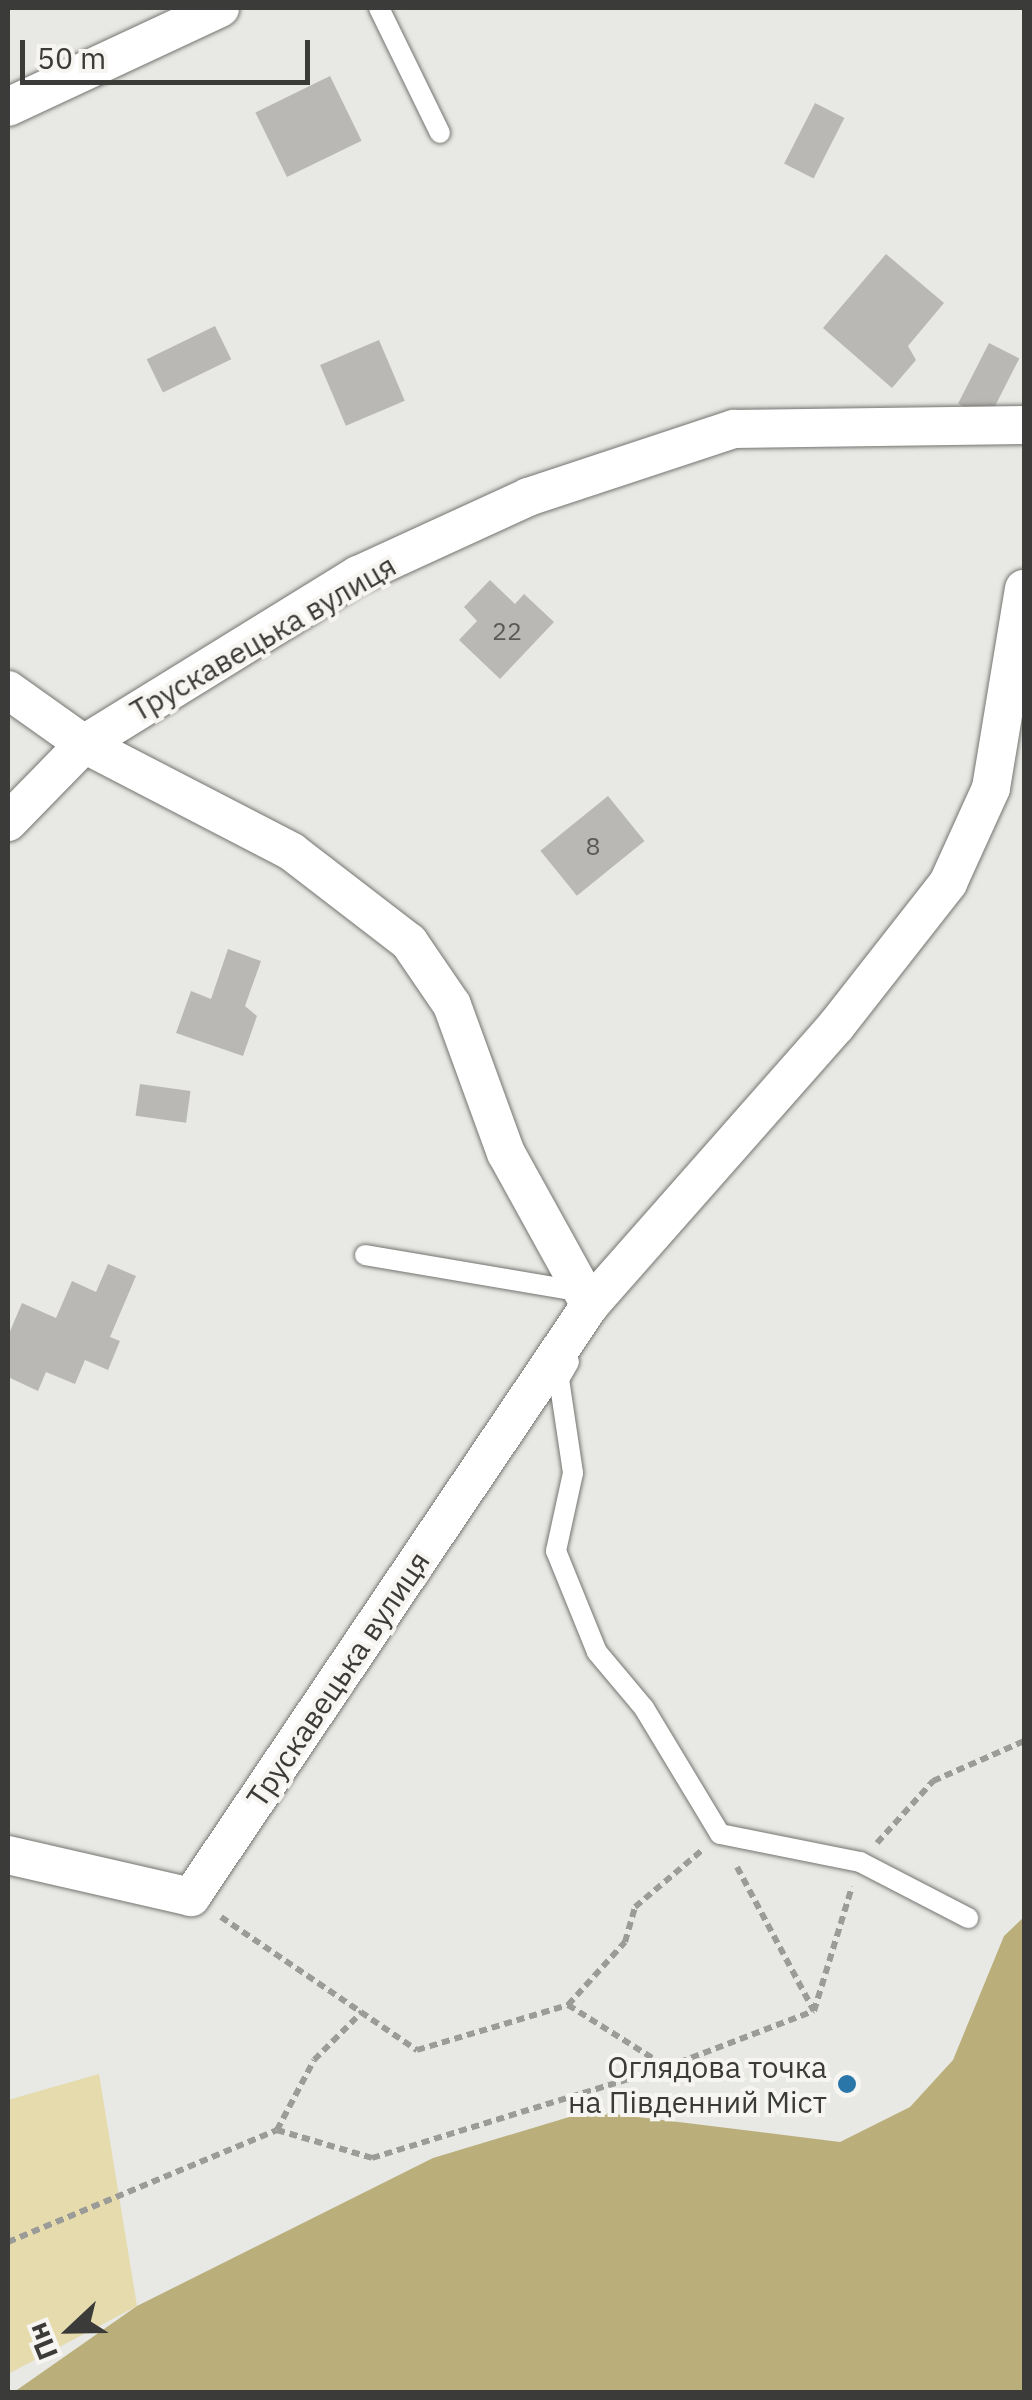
<!DOCTYPE html>
<meta charset="utf-8">
<style>
body{margin:0}
#map{position:relative;width:1032px;height:2400px;overflow:hidden;background:#e8e8e4;font-family:"IBM Plex Sans",sans-serif}
div>[style]{position:absolute}
.green>*{inset:0;background:#e5dbac}
.water>*{inset:0;background:#baaf7b}
.building>*{inset:0;background:#b9b8b5;transform-origin:0 0}
.path>*{height:6px;margin-top:-3px;transform-origin:0;background:repeating-linear-gradient(90deg,#9b9b98 0 8px,transparent 0 13px)}
.roads{filter:drop-shadow(0 0 2px #757471) drop-shadow(0 0 2px #757471)}
.lane>*{height:20px;margin:-10px;padding:0 10px;transform-origin:10px;border-radius:10px;background:#fff}
.street>*{height:38px;margin:-19px;padding:0 19px;transform-origin:19px;border-radius:19px;background:#fff}
.dots>*{width:28px;height:28px;translate:-50% -50%;box-sizing:border-box;border:5px solid #f6f5f1;border-radius:50%}
span{translate:-50% -50%;white-space:nowrap;text-align:center;line-height:1.15;-webkit-text-stroke:8px #f6f5f1;paint-order:stroke}
.number-label{font-size:25px;color:#5a5a58}
.number-label span{-webkit-text-stroke-width:0}
.street-label{font-size:30px;color:#3b3b39}
.poi-label{font-size:30px;color:#3b3b39}
.right{translate:-100% -50%;text-align:right}
.frame{position:absolute;inset:0;border:10px solid #3b3b39;pointer-events:none}
.north{position:absolute;left:20px;top:2280px;width:100px;height:100px;-webkit-text-stroke:8px #f6f5f1;paint-order:stroke;rotate:248deg;font-size:28px;font-weight:700;line-height:40px;text-align:center;color:#3b3b39}
.north::after{content:'';display:block;margin:auto;width:35px;height:45px;background:#3b3b39;clip-path:polygon(50% 0,100% 100%,50% 72%,0 100%)}
.scale{position:absolute;left:20px;top:40px;width:290px;height:45px;box-sizing:border-box;border:5px solid #3b3b39;border-top:0;padding-left:12px;font-size:30px;line-height:35px;white-space:nowrap;color:#3b3b39;-webkit-text-stroke:8px #f6f5f1;paint-order:stroke}
</style>
<div id="map">
<div class="green">
<i style="clip-path:polygon(99px 2074px,137px 2306px,8px 2374px,8px 2100px)"></i>
</div>
<div class="water">
<i style="clip-path:polygon(1024px 1917px,1024px 2392px,14px 2392px,137px 2306px,433px 2158px,589px 2111px,840px 2142px,910px 2107px,953px 2060px,1004px 1936px)"></i>
</div>
<div class="building">
<i style="left:330px;top:76px;width:72px;height:83px;rotate:64deg"></i>
<i style="left:815px;top:103px;width:33px;height:68px;rotate:27deg"></i>
<i style="clip-path:polygon(886px 254px,944px 303px,908px 346px,916px 360px,892px 388px,823px 328px)"></i>
<i style="left:215px;top:326px;width:37px;height:76px;rotate:64deg"></i>
<i style="left:379px;top:340px;width:66px;height:64px;rotate:67deg"></i>
<i style="left:989px;top:343px;width:34px;height:68px;rotate:27deg"></i>
<i style="clip-path:polygon(490px 580px,515px 604px,524px 594px,554px 622px,500px 679px,459px 640px,477px 621px,464px 607px)"></i>
<i style="left:608px;top:796px;width:58px;height:87px;rotate:51deg"></i>
<i style="clip-path:polygon(228px 949px,261px 961px,245px 1006px,257px 1016px,243px 1056px,176px 1033px,191px 991px,211px 999px)"></i>
<i style="left:140px;top:1084px;width:51px;height:32px;rotate:8deg"></i>
<i style="clip-path:polygon(108px 1264px,136px 1276px,110px 1337px,120px 1341px,108px 1370px,85px 1360px,75px 1384px,46px 1372px,38px 1391px,8px 1377px,8px 1336px,22px 1303px,56px 1318px,72px 1281px,96px 1292px)"></i>
</div>
<div class="path">
<i style="left:877px;top:1843px;width:84px;rotate:-47.9deg"></i>
<i style="left:933px;top:1781px;width:99px;rotate:-23.7deg"></i>
<i style="left:737px;top:1867px;width:163px;rotate:61.9deg"></i>
<i style="left:221px;top:1917px;width:237px;rotate:34.2deg"></i>
<i style="left:417px;top:2050px;width:158px;rotate:-16.6deg"></i>
<i style="left:568px;top:2005px;width:85px;rotate:-47.9deg"></i>
<i style="left:625px;top:1942px;width:36px;rotate:-74deg"></i>
<i style="left:635px;top:1907px;width:87px;rotate:-40.3deg"></i>
<i style="left:568px;top:2005px;width:117px;rotate:32.1deg"></i>
<i style="left:667px;top:2067px;width:157px;rotate:-20.9deg"></i>
<i style="left:814px;top:2011px;width:130px;rotate:-73deg"></i>
<i style="left:277px;top:2130px;width:99px;rotate:16.4deg"></i>
<i style="left:372px;top:2158px;width:309px;rotate:-17.1deg"></i>
<i style="left:8px;top:2242px;width:291px;rotate:-22.6deg"></i>
<i style="left:277px;top:2130px;width:79px;rotate:-62.1deg"></i>
<i style="left:314px;top:2060px;width:68px;rotate:-45deg"></i>
</div>
<div class="roads">
<div class="lane">
<i style="left:379px;top:8px;width:139px;rotate:64deg"></i>
<i style="left:365px;top:1255px;width:221px;rotate:9.6deg"></i>
<i style="left:569px;top:1362px;width:20px;rotate:120deg"></i>
<i style="left:559px;top:1379px;width:95px;rotate:81.5deg"></i>
<i style="left:573px;top:1473px;width:80px;rotate:102.3deg"></i>
<i style="left:556px;top:1551px;width:109px;rotate:67.9deg"></i>
<i style="left:597px;top:1652px;width:73px;rotate:50deg"></i>
<i style="left:644px;top:1708px;width:147px;rotate:58.9deg"></i>
<i style="left:720px;top:1834px;width:143px;rotate:11.3deg"></i>
<i style="left:860px;top:1862px;width:122px;rotate:27.4deg"></i>
</div>
<div class="street">
<i style="left:8px;top:107px;width:234px;rotate:-25deg"></i>
<i style="left:8px;top:690px;width:93px;rotate:35.4deg"></i>
<i style="left:84px;top:744px;width:234px;rotate:27.4deg"></i>
<i style="left:292px;top:852px;width:148px;rotate:37.6deg"></i>
<i style="left:409px;top:942px;width:76px;rotate:55.7deg"></i>
<i style="left:452px;top:1005px;width:158px;rotate:70deg"></i>
<i style="left:506px;top:1153px;width:174px;rotate:61.1deg"></i>
<i style="left:8px;top:822px;width:109px;rotate:-45.7deg"></i>
<i style="left:84px;top:744px;width:322px;rotate:-31.7deg"></i>
<i style="left:358px;top:575px;width:187px;rotate:-24.6deg"></i>
<i style="left:528px;top:497px;width:217px;rotate:-18.3deg"></i>
<i style="left:734px;top:429px;width:290px;rotate:-0.8deg"></i>
<i style="left:8px;top:1855px;width:188px;rotate:12.9deg"></i>
<i style="left:191px;top:1897px;width:714px;rotate:-56.02deg"></i>
<i style="left:590px;top:1305px;width:372px;rotate:-48.6deg"></i>
<i style="left:836px;top:1026px;width:182px;rotate:-51.9deg"></i>
<i style="left:948px;top:883px;width:104px;rotate:-65.6deg"></i>
<i style="left:991px;top:788px;width:202px;rotate:-80.6deg"></i>
</div>
</div>
<div class="dots">
<i style="left:847px;top:2084px;background:#2a76a8"></i>
</div>
<div class="number-label">
<span style="left:507px;top:631px">22</span>
<span style="left:593px;top:846px">8</span>
</div>
<div class="street-label">
<span style="left:263px;top:638px;rotate:-30deg">Трускавецька вулиця</span>
<span style="left:338px;top:1679px;rotate:-56deg">Трускавецька вулиця</span>
</div>
<div class="poi-label">
<span class="right" style="left:827px;top:2084px">Оглядова точка<br>на Південний Міст</span>
</div>
<div class="frame"></div>
<div class="north">Пн</div>
<div class="scale">50 m</div>
</div>
